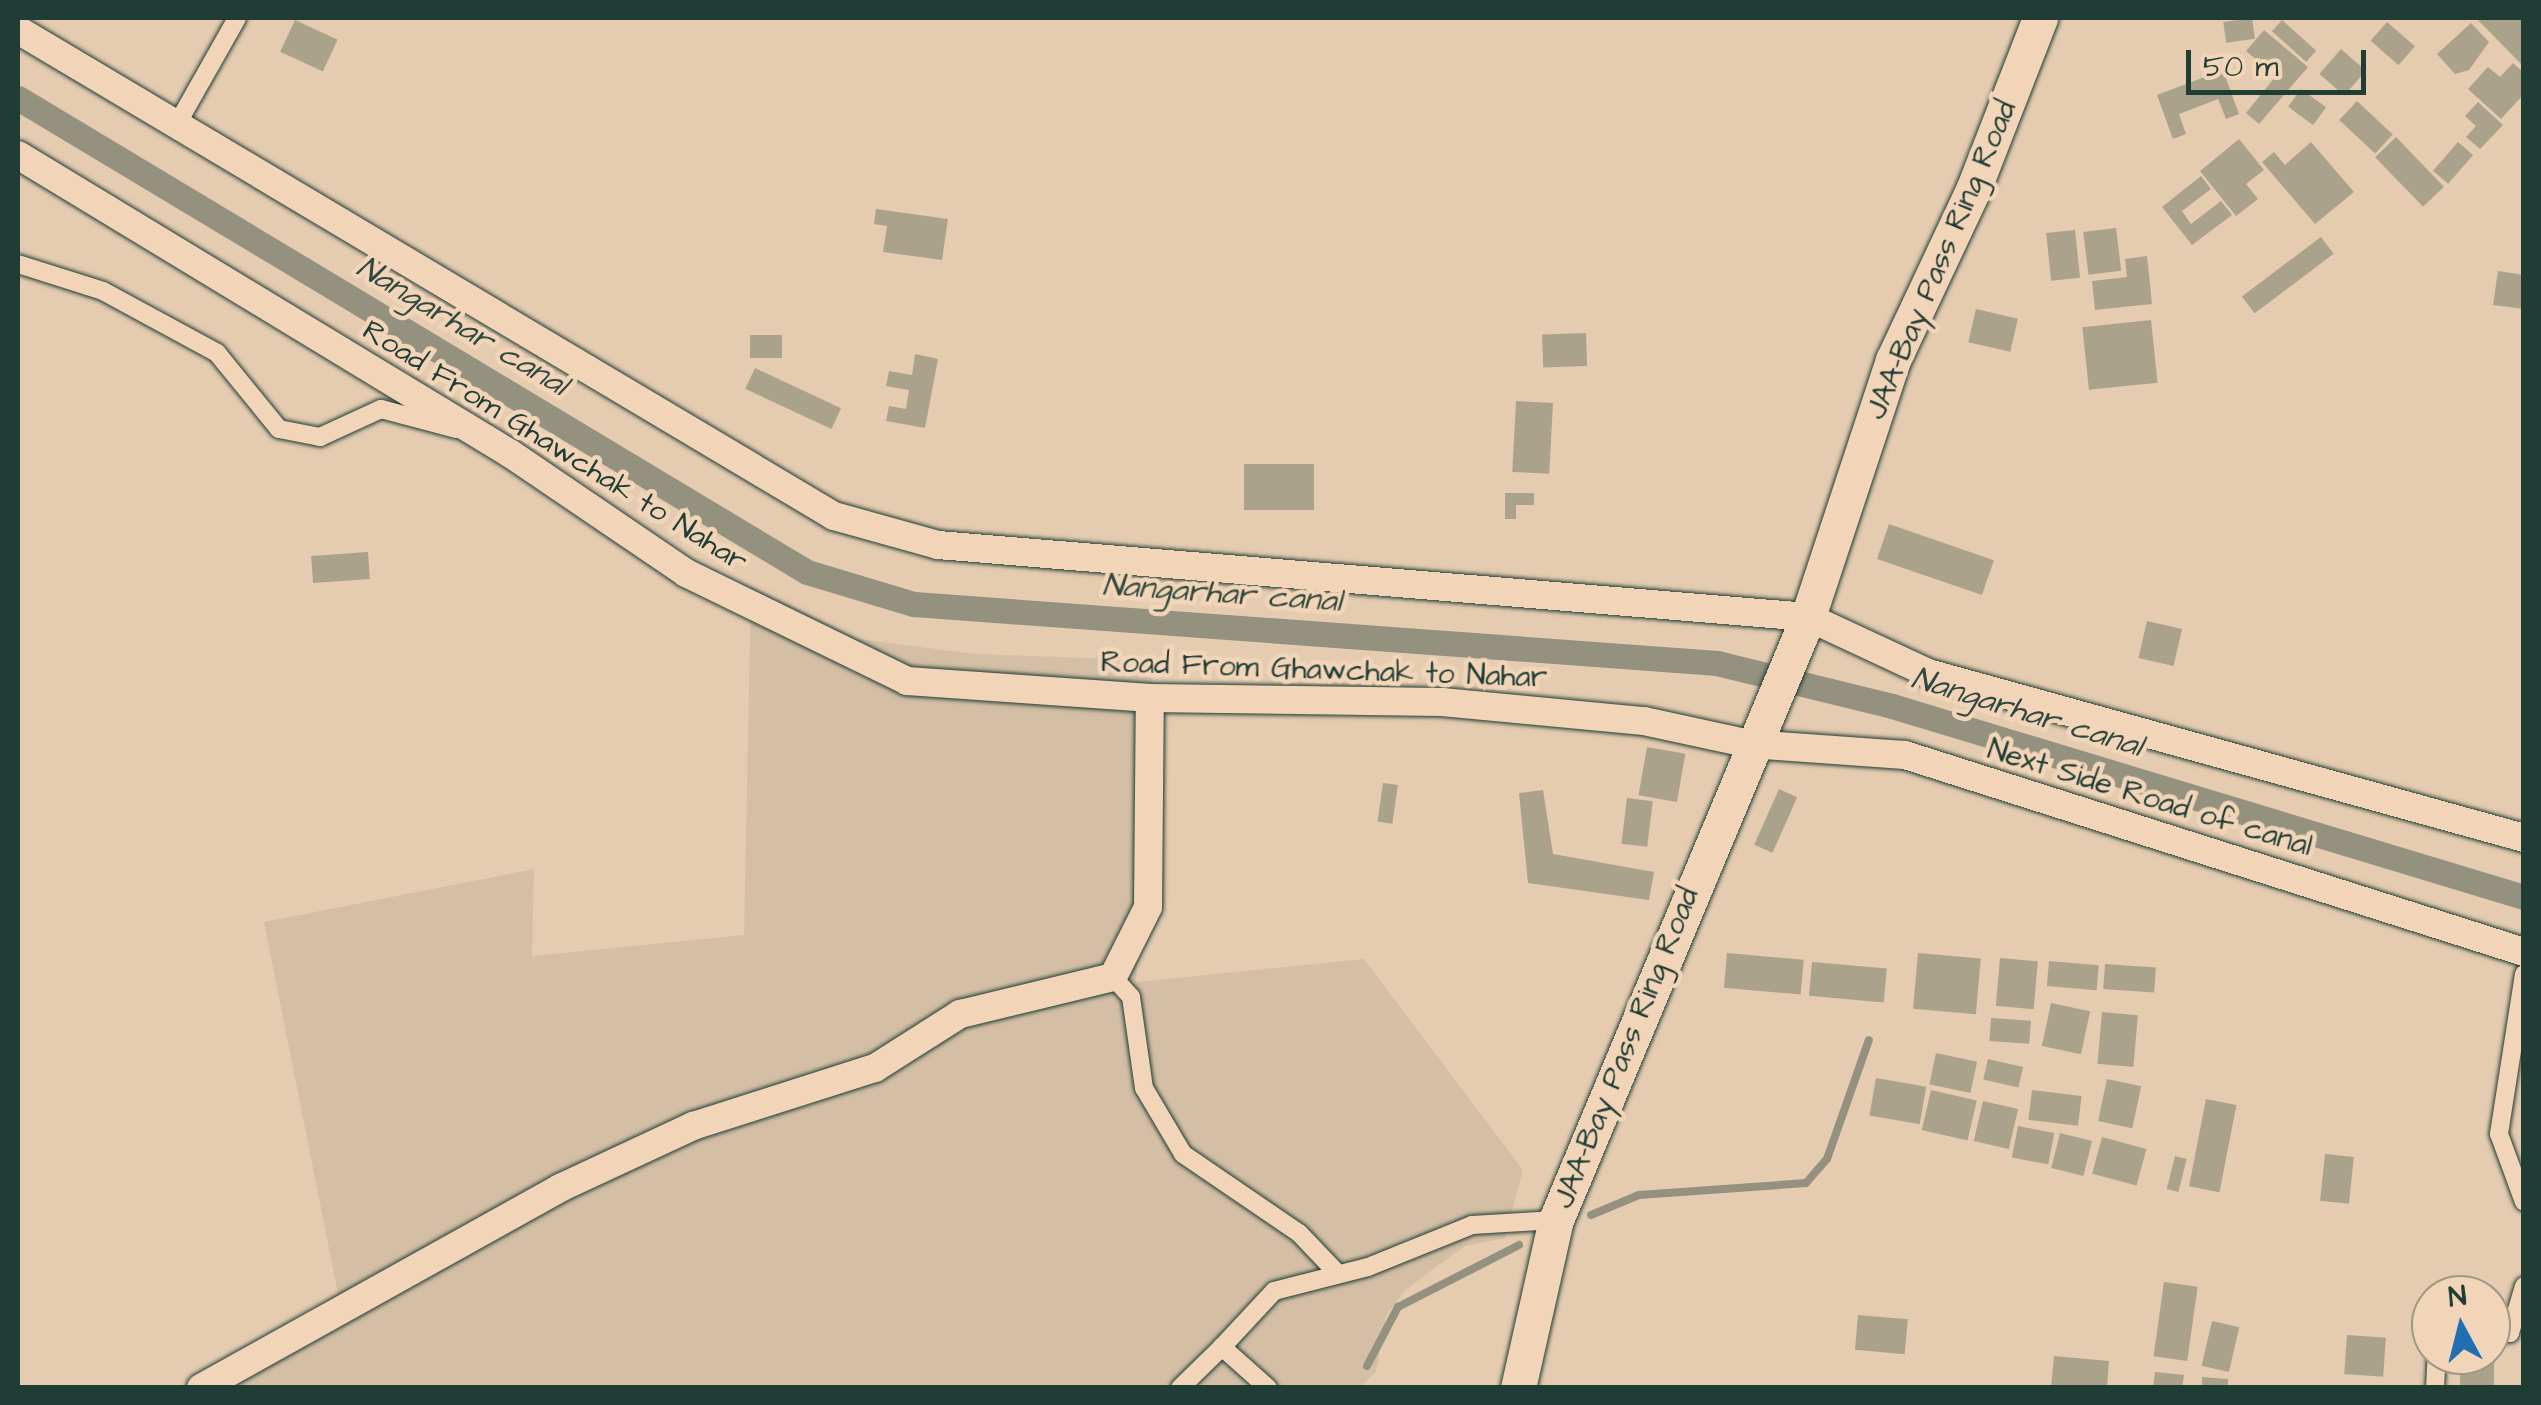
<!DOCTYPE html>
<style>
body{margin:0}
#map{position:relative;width:2541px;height:1405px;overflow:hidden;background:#e5ccb1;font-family:"Architects Daughter",sans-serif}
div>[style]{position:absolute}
.built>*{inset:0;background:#d4bfa6}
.stream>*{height:8px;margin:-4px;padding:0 4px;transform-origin:4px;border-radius:4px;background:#94917e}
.canal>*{height:25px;margin:-12.5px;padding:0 12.5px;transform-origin:12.5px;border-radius:12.5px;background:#94917e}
.building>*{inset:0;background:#aba28b;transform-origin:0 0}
.roads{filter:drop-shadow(0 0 2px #1f3d34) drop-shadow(0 0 2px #1f3d34)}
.street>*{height:18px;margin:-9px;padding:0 9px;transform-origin:9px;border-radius:9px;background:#f2d5b9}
.secondary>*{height:28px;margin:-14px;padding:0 14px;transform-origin:14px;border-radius:14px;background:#f2d5b9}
.highway>*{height:35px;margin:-17.5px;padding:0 17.5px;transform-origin:17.5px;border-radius:17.5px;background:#f2d5b9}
span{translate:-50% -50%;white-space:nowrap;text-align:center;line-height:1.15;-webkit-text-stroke:9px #f2d5b9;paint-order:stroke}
.street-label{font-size:30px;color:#1f3d34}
.water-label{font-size:32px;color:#314a3f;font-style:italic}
.frame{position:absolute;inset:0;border:20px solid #1f3d34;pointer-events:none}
.north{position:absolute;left:2411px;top:1275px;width:100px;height:100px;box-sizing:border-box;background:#f2d5b9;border:2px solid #9e9884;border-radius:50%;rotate:353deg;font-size:28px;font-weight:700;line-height:40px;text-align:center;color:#1f3d34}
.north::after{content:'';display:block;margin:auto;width:35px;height:45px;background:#1f6fb2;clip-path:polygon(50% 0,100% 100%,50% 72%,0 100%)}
.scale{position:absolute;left:2186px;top:50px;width:180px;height:45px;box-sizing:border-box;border:5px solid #1f3d34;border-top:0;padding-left:12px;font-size:30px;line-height:35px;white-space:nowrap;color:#1f3d34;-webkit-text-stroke:8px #f2d5b9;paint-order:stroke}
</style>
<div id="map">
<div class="built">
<i style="clip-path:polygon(751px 586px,858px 639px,975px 654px,1153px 660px,1136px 982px,1364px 959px,1523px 1170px,1505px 1238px,1465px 1246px,1405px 1290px,1386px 1316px,1376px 1372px,1360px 1387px,191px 1388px,338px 1294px,264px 922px,534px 869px,532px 956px,744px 935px)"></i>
</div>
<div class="stream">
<i style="left:1591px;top:1215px;width:52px;rotate:-22.6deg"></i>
<i style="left:1639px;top:1195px;width:167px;rotate:-4.1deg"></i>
<i style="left:1806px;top:1183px;width:32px;rotate:-49deg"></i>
<i style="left:1827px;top:1159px;width:126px;rotate:-70.6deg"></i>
<i style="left:1367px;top:1366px;width:67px;rotate:-62.3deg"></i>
<i style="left:1398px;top:1307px;width:136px;rotate:-27.1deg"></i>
</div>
<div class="canal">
<i style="left:18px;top:98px;width:920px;rotate:31deg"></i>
<i style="left:807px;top:572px;width:112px;rotate:16.7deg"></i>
<i style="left:914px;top:604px;width:805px;rotate:4.2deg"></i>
<i style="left:1717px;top:663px;width:180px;rotate:13.8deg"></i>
<i style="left:1892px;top:706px;width:660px;rotate:16.82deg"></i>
</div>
<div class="building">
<i style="left:2252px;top:18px;width:21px;height:29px;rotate:82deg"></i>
<i style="clip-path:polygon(2524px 18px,2524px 67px,2477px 19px)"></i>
<i style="left:295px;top:20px;width:47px;height:35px;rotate:25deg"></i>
<i style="left:2282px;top:20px;width:46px;height:15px;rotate:42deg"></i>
<i style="left:2387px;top:22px;width:37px;height:25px;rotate:41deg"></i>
<i style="clip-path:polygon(2471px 23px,2489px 42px,2469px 70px,2455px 74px,2437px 54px)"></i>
<i style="clip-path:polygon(2264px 30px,2308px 67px,2259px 124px,2246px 113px,2276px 76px,2246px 51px)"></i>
<i style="left:2341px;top:49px;width:33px;height:33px;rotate:41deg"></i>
<i style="clip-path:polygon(2513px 63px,2524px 73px,2524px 94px,2501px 119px,2468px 89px,2488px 67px,2500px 77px)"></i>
<i style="clip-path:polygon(2223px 70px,2239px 114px,2226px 119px,2218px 99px,2179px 114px,2186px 134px,2173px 139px,2157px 95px)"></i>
<i style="left:2301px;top:89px;width:31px;height:22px;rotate:36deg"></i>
<i style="left:2357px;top:101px;width:49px;height:26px;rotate:43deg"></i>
<i style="clip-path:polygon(2478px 102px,2503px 125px,2480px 149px,2466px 137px,2476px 126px,2465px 116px)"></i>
<i style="left:2396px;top:137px;width:69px;height:29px;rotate:46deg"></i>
<i style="clip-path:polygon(2239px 139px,2264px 170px,2246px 184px,2258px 199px,2236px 216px,2200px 171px)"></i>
<i style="clip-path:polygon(2311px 142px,2354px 192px,2315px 224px,2262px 162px,2274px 152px,2285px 165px)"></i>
<i style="left:2458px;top:142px;width:20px;height:38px;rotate:41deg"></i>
<i style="clip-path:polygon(2201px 176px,2211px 189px,2182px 211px,2191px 224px,2221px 201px,2232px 215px,2192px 245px,2162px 207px)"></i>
<i style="clip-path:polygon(876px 209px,948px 219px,942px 260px,883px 252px,887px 226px,874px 224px)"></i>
<i style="left:2116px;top:228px;width:43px;height:33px;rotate:83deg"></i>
<i style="left:2075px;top:230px;width:48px;height:29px;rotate:84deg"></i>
<i style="left:2321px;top:237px;width:21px;height:99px;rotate:53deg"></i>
<i style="clip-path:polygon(2147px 256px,2152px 304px,2095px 310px,2092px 281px,2127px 277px,2125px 259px)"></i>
<i style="clip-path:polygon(2498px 271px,2524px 275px,2524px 309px,2493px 305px)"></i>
<i style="left:1976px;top:309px;width:43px;height:34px;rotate:13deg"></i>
<i style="left:2151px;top:320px;width:63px;height:69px;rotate:84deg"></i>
<i style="left:1586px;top:333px;width:33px;height:44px;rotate:88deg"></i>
<i style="left:750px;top:335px;width:32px;height:23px"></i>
<i style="clip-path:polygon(915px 354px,938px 359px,925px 428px,886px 421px,889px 406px,906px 409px,909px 390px,886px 386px,889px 371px,912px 375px)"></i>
<i style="left:755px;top:368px;width:95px;height:23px;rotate:25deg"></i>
<i style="left:1516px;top:401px;width:37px;height:71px;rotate:3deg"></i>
<i style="left:1244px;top:464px;width:70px;height:46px"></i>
<i style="clip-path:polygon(1505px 493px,1534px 493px,1534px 505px,1516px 505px,1516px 519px,1505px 519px)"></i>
<i style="left:1889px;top:524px;width:111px;height:37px;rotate:19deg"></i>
<i style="left:368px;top:552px;width:27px;height:57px;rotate:86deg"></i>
<i style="left:2147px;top:621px;width:36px;height:38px;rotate:13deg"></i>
<i style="left:1647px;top:747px;width:39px;height:49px;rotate:10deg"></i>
<i style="left:1383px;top:783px;width:15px;height:39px;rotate:8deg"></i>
<i style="left:1779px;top:789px;width:20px;height:61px;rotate:24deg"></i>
<i style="clip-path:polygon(1543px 790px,1553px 854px,1654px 872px,1649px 900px,1528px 883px,1519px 793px)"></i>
<i style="left:1627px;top:798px;width:26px;height:46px;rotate:7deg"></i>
<i style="left:1727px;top:953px;width:77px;height:35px;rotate:5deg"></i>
<i style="left:1918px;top:953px;width:63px;height:56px;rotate:5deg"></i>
<i style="left:2000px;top:958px;width:38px;height:48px;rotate:5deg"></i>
<i style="left:2049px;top:961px;width:50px;height:25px;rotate:5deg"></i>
<i style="left:1812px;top:962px;width:75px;height:34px;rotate:5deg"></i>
<i style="left:2105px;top:964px;width:51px;height:25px;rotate:4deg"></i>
<i style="left:2051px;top:1003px;width:40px;height:44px;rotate:12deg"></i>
<i style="left:2102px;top:1012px;width:36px;height:52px;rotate:5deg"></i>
<i style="left:1991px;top:1018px;width:40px;height:23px;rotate:4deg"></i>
<i style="left:1936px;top:1053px;width:42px;height:32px;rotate:12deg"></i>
<i style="left:1988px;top:1059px;width:36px;height:21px;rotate:13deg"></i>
<i style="left:1876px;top:1078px;width:51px;height:38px;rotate:10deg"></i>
<i style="left:2107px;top:1079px;width:35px;height:43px;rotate:12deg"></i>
<i style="left:1931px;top:1090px;width:47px;height:41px;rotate:13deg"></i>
<i style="left:2032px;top:1090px;width:50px;height:30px;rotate:7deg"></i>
<i style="left:2206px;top:1099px;width:31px;height:89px;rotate:11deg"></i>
<i style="left:1983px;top:1101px;width:36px;height:41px;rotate:13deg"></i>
<i style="left:2018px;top:1126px;width:37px;height:32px;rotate:11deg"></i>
<i style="left:2060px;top:1133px;width:33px;height:36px;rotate:14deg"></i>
<i style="left:2102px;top:1137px;width:46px;height:38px;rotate:15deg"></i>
<i style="left:2325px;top:1154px;width:29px;height:47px;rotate:6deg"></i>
<i style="left:2175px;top:1156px;width:12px;height:34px;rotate:14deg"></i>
<i style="left:2164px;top:1282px;width:34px;height:75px;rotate:8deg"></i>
<i style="left:1858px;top:1315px;width:50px;height:35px;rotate:5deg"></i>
<i style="left:2212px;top:1321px;width:28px;height:46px;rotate:13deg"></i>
<i style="left:2347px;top:1335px;width:39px;height:39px;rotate:4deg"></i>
<i style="left:2460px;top:1355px;width:34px;height:30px"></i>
<i style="clip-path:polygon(2054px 1356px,2109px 1361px,2107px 1388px,2051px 1388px)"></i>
<i style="clip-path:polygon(2155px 1372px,2184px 1375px,2182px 1388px,2153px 1388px)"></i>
<i style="clip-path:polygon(2202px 1377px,2228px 1379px,2228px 1388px,2202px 1388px)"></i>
</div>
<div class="roads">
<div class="street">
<i style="left:176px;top:126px;width:124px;rotate:-60.5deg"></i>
<i style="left:18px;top:264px;width:89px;rotate:17.6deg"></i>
<i style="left:103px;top:291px;width:130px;rotate:28.5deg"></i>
<i style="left:217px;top:353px;width:98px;rotate:50.8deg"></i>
<i style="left:279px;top:429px;width:42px;rotate:11deg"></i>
<i style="left:320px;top:437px;width:67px;rotate:-24.7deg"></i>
<i style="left:381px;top:409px;width:78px;rotate:14.9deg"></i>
<i style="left:2524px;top:974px;width:162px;rotate:98.9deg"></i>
<i style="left:2499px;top:1134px;width:72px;rotate:69.8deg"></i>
<i style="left:1113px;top:977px;width:27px;rotate:48deg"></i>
<i style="left:1131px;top:997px;width:92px;rotate:81.9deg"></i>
<i style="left:1144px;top:1088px;width:77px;rotate:59.4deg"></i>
<i style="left:1183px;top:1154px;width:140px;rotate:34.3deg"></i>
<i style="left:1299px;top:1233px;width:57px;rotate:46.4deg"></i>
<i style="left:2491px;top:1334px;width:19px;rotate:-3deg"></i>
<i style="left:2510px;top:1333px;width:49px;rotate:-73.4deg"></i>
<i style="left:1180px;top:1388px;width:59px;rotate:-44.3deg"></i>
<i style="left:1268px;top:1388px;width:62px;rotate:-138.3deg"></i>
<i style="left:1222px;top:1347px;width:76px;rotate:-47.1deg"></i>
<i style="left:1274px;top:1291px;width:97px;rotate:-14.3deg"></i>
<i style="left:1368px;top:1267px;width:112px;rotate:-22deg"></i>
<i style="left:1472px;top:1225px;width:84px;rotate:-3.4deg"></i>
<i style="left:2435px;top:1388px;width:33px;rotate:-87deg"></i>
</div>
<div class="secondary">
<i style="left:18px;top:30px;width:950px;rotate:30.78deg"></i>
<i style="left:834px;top:516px;width:108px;rotate:15.6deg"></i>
<i style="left:938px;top:545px;width:873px;rotate:4.73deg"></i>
<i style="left:1808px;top:617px;width:132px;rotate:25deg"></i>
<i style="left:1928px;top:673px;width:618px;rotate:15.47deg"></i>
<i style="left:18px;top:155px;width:577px;rotate:31.24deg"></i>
<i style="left:511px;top:454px;width:212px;rotate:34.2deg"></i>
<i style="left:686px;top:573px;width:246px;rotate:26deg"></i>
<i style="left:907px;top:681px;width:244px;rotate:4deg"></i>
<i style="left:1150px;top:698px;width:292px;rotate:0.8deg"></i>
<i style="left:1442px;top:702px;width:203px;rotate:5.4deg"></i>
<i style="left:1644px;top:721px;width:108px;rotate:12.2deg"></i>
<i style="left:1750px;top:744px;width:155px;rotate:4.1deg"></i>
<i style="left:1905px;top:755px;width:650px;rotate:17.65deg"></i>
<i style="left:201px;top:1388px;width:411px;rotate:-29.1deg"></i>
<i style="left:560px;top:1188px;width:147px;rotate:-25deg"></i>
<i style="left:693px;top:1126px;width:191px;rotate:-17.7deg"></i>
<i style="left:875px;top:1068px;width:101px;rotate:-32.4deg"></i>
<i style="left:960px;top:1014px;width:157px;rotate:-13.6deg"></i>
<i style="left:1113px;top:977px;width:78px;rotate:-63.4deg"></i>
<i style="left:1148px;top:907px;width:209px;rotate:-89.5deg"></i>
</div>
<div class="highway">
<i style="left:1518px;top:1388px;width:172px;rotate:-77.3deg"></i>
<i style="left:1556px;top:1220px;width:654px;rotate:-67.32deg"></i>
<i style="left:1808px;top:617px;width:271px;rotate:-71.7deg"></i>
<i style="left:1893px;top:360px;width:188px;rotate:-64.8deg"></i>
<i style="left:1973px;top:190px;width:185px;rotate:-68.7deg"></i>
</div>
</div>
<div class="street-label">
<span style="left:1941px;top:260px;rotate:-67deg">JAA-Bay Pass Ring Road</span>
<span style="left:555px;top:446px;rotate:32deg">Road From Ghawchak to Nahar</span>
<span style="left:1324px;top:670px;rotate:2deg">Road From Ghawchak to Nahar</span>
<span style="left:2150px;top:798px;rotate:17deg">Next Side Road of canal</span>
<span style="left:1626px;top:1048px;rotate:-68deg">JAA-Bay Pass Ring Road</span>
</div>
<div class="water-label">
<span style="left:462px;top:327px;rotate:31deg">Nangarhar canal</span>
<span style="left:1222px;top:594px;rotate:4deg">Nangarhar canal</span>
<span style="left:2027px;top:713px;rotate:17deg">Nangarhar canal</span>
</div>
<div class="frame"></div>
<div class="north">N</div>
<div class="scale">50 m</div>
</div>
